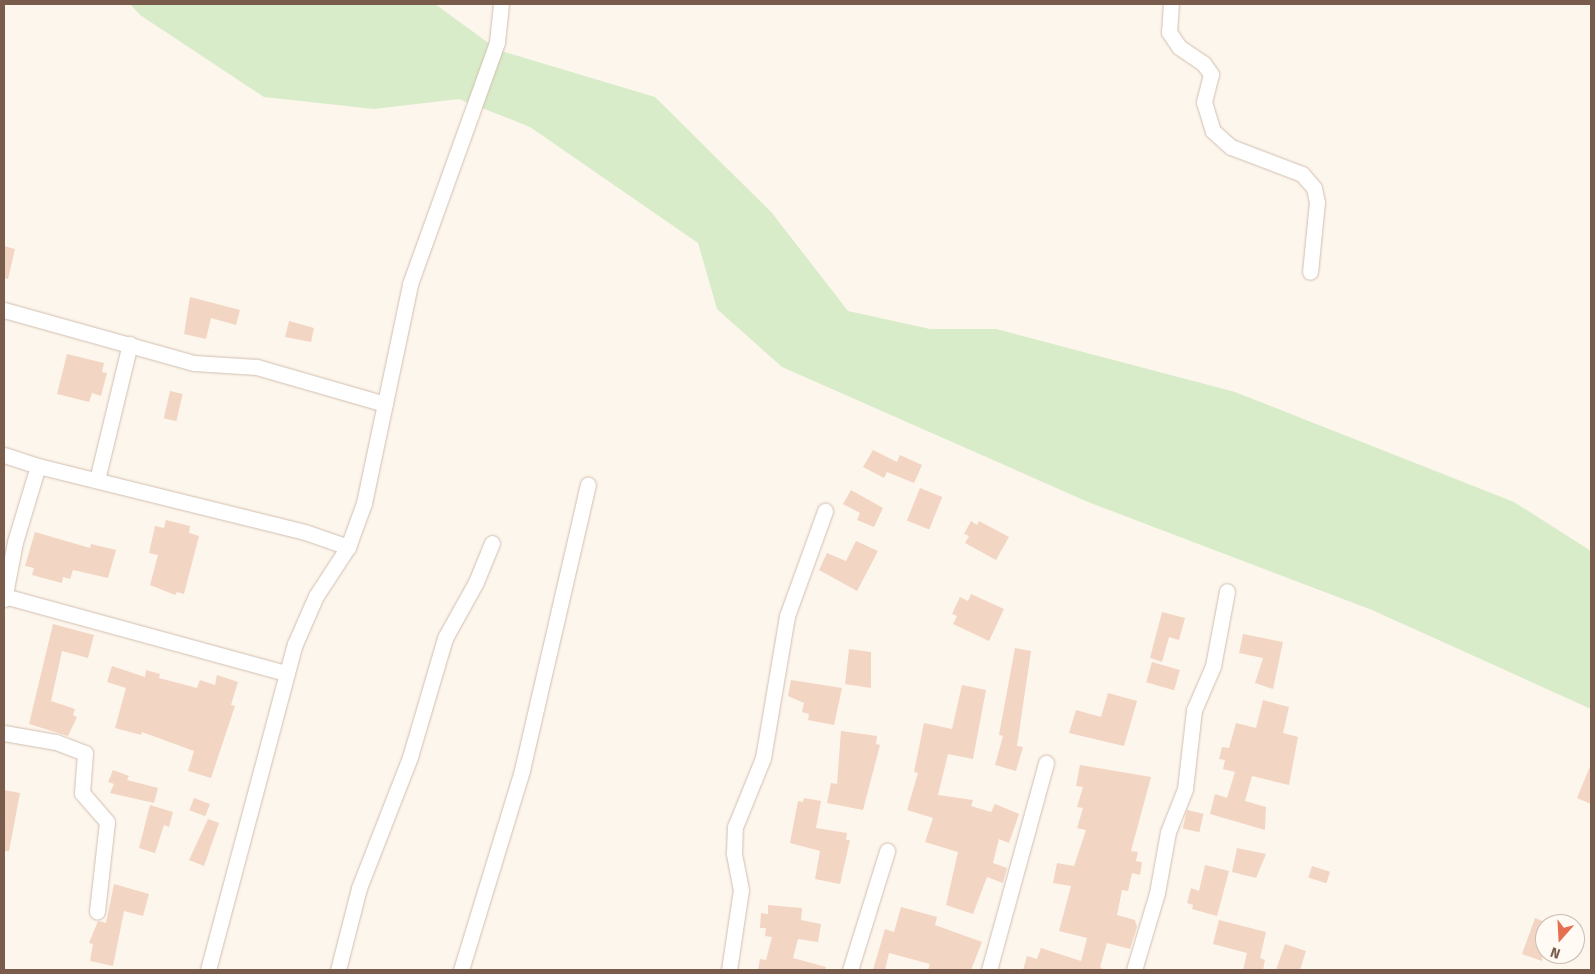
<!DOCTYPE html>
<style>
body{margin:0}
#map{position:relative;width:1595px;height:974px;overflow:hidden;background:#fdf6ec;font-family:"Fira Sans",sans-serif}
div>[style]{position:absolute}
.green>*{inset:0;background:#d8ecc9}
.building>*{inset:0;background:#f3d5c3;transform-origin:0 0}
.roads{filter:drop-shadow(0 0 1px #d1beb0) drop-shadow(0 0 1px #d1beb0)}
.minor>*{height:15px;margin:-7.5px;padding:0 7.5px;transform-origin:7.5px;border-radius:7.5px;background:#fff}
span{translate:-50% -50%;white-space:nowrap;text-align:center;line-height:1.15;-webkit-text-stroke:4.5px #fffaf3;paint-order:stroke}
.frame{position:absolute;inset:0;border:5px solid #7a5c4d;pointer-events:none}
.north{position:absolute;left:1535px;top:914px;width:50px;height:50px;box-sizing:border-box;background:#fffaf3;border:1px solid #cabbb1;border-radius:50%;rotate:199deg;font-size:14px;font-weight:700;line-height:20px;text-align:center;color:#7a5c4d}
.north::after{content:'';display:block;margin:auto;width:18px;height:22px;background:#e76f51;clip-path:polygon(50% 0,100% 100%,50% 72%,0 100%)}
</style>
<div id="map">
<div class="green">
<i style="clip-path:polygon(130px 4px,435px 4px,498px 50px,655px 97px,772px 213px,848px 311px,930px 329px,996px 329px,1235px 392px,1514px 502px,1591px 551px,1591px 709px,1372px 610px,1088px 502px,782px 367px,717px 309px,698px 243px,530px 127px,459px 99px,374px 109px,264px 97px,140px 15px)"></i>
</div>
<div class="building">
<i style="clip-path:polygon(4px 246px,15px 249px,8px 279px,4px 278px)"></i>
<i style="clip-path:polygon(190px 297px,240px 310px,236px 325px,211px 318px,206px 339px,184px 334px)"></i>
<i style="clip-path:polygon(289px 321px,314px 328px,311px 342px,285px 337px)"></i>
<i style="clip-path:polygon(67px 354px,104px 363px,102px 372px,107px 373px,101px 396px,92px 393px,89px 402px,57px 394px)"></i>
<i style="left:170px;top:391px;width:13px;height:28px;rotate:13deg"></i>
<i style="clip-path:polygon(873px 450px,897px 462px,900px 455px,922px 465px,914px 483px,887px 472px,884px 478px,863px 467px)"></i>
<i style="left:920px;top:488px;width:24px;height:35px;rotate:22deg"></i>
<i style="clip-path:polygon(851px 490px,883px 508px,874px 527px,857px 520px,860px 513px,843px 504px)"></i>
<i style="clip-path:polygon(166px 520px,190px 526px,189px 533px,199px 536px,184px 594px,177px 592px,175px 595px,150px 585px,158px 555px,149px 553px,155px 526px,164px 528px)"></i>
<i style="clip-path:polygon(971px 521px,977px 525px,979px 521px,1009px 537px,996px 560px,965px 543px,969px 536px,964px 534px)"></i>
<i style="clip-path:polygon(35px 532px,90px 548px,91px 544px,116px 550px,108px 578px,73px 570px,70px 579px,63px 577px,62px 583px,32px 575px,34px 568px,25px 566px)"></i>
<i style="clip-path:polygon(856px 541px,878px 551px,857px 591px,819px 570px,827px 553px,846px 561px)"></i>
<i style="clip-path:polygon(971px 594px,1004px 609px,989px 641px,953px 624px,957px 616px,952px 614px,960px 597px,968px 601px)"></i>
<i style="clip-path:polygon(1162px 612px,1185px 618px,1179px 640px,1169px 637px,1162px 662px,1150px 658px)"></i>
<i style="clip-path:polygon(53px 624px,94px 635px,88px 658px,62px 651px,51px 701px,75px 709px,73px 715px,77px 717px,68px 736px,29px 724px)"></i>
<i style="clip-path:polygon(1243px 634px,1283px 642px,1273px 689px,1255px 683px,1263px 658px,1239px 653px)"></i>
<i style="clip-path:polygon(1015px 648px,1031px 651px,1017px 746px,1023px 747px,1016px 771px,995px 765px,1003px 736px,999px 735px)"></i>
<i style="clip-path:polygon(849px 649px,871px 652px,871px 688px,845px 684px)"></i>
<i style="left:1152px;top:662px;width:29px;height:21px;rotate:16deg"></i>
<i style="clip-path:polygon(112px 666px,145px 677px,146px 670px,160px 674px,159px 678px,197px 688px,200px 680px,215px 685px,217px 675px,238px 682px,231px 705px,235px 706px,211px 778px,188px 771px,194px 751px,142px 732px,141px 735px,115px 728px,126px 688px,107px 682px)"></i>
<i style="clip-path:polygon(791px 680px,842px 688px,834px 725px,808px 720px,809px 714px,802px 712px,804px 703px,788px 696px)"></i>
<i style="clip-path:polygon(962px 685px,986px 690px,973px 759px,948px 754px,938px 795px,973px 800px,971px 806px,991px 812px,995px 804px,1019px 814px,1009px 843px,999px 839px,993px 863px,1007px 868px,1003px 883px,987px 877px,973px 914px,946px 905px,958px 852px,925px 842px,933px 818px,907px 810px,918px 773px,914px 772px,924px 723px,952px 729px)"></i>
<i style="clip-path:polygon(1108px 693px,1137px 701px,1124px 746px,1069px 733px,1076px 710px,1101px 717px)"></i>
<i style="clip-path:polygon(1263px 700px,1289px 707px,1283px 733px,1298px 737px,1289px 785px,1252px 776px,1245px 801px,1266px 807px,1265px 830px,1210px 814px,1215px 794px,1227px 798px,1235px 772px,1223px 769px,1225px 760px,1219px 759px,1222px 747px,1229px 748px,1236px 723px,1256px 728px)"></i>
<i style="clip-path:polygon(841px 731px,877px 736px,876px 744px,880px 745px,863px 810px,827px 803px,831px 783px,837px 784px)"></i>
<i style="clip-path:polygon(1591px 764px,1591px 804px,1577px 798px)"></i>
<i style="clip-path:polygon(1080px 765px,1151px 777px,1131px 851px,1138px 852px,1136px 861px,1142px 862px,1140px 875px,1132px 873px,1128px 891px,1122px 890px,1117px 915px,1135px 920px,1137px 927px,1130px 949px,1107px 943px,1100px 967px,1104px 970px,1023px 970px,1027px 956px,1037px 959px,1041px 948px,1081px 961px,1087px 938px,1059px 931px,1071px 886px,1053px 883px,1057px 863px,1074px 866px,1086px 830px,1077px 828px,1083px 808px,1077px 807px,1083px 787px,1076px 786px)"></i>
<i style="clip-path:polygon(113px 770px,129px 776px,127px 780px,158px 788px,154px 803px,110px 793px,114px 784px,108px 782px)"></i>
<i style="clip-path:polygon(4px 790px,20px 793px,9px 851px,4px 851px)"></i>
<i style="left:194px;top:798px;width:17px;height:13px;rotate:21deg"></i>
<i style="clip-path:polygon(804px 798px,821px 801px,816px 828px,847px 833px,846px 840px,850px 840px,840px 884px,815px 879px,820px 851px,790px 843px,798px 801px,803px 802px)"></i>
<i style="clip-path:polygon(150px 805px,173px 812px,169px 827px,164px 825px,155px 853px,139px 848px)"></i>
<i style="left:1187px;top:810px;width:17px;height:19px;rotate:13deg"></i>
<i style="clip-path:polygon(208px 819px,219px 823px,204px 866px,189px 860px)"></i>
<i style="clip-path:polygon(1237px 848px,1266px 854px,1256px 878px,1232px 872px)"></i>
<i style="clip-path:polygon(1205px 865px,1229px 871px,1217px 916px,1192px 909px,1193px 905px,1187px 903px,1191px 888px,1199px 891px)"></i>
<i style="left:1312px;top:866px;width:19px;height:12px;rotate:18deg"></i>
<i style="clip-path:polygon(114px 884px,149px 894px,143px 916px,124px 911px,113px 966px,90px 961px,93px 944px,89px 943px,98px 921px,106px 923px)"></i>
<i style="clip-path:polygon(768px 905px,802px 908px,801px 920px,821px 924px,818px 942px,798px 939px,793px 958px,826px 967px,825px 970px,758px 970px,760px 959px,766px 960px,772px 937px,765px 936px,766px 928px,760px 928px,761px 913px,768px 914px)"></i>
<i style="clip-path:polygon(901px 907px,937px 917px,935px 925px,982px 942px,971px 970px,928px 970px,930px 964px,889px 953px,885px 970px,873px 970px,885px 929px,894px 932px)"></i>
<i style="clip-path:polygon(1535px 918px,1545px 922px,1542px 961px,1522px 954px)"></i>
<i style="clip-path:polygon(1219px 920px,1266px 932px,1260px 958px,1265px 960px,1263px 970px,1243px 970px,1247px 953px,1213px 944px)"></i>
<i style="clip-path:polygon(1285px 944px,1306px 951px,1300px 970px,1276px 970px)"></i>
</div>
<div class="roads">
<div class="minor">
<i style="left:1171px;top:4px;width:28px;rotate:94deg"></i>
<i style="left:1169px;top:32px;width:18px;rotate:56deg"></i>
<i style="left:1179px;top:47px;width:29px;rotate:34deg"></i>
<i style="left:1203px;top:63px;width:14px;rotate:54deg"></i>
<i style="left:1211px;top:74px;width:29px;rotate:104deg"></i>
<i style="left:1204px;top:102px;width:30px;rotate:73deg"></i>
<i style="left:1213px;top:131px;width:24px;rotate:42deg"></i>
<i style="left:1231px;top:147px;width:76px;rotate:20.8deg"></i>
<i style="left:1302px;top:174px;width:18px;rotate:49deg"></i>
<i style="left:1314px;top:188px;width:14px;rotate:78deg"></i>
<i style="left:1317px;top:202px;width:70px;rotate:95.7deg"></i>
<i style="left:4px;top:310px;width:197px;rotate:15.6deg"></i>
<i style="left:194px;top:363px;width:63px;rotate:3.6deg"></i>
<i style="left:257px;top:367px;width:133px;rotate:16.1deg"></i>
<i style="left:4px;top:455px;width:36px;rotate:18deg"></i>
<i style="left:97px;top:480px;width:140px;rotate:-76.4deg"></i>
<i style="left:4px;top:596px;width:292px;rotate:15.3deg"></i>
<i style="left:4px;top:599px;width:58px;rotate:-79.1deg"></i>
<i style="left:15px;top:542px;width:79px;rotate:-73.2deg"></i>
<i style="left:38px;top:466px;width:275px;rotate:13.9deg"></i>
<i style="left:305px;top:532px;width:46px;rotate:19.2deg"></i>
<i style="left:4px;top:733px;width:53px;rotate:9.8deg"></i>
<i style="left:56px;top:742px;width:31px;rotate:21deg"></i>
<i style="left:85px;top:753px;width:40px;rotate:94.3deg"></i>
<i style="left:82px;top:793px;width:38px;rotate:49deg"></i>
<i style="left:107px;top:822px;width:90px;rotate:96.4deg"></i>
<i style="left:208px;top:970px;width:337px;rotate:-75.1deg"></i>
<i style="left:295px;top:644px;width:52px;rotate:-66.4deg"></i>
<i style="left:316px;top:596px;width:59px;rotate:-56.9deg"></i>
<i style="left:348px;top:547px;width:47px;rotate:-70deg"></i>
<i style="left:364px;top:503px;width:224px;rotate:-78.1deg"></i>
<i style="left:410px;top:284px;width:257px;rotate:-70.2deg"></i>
<i style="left:497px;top:42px;width:38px;rotate:-84deg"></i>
<i style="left:338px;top:970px;width:85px;rotate:-75.6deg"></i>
<i style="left:359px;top:888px;width:141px;rotate:-68.7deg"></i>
<i style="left:410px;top:757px;width:124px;rotate:-73.6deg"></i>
<i style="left:445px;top:638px;width:64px;rotate:-61deg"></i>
<i style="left:476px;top:582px;width:42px;rotate:-67.7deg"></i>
<i style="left:461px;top:970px;width:209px;rotate:-73deg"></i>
<i style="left:522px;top:770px;width:293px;rotate:-77deg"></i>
<i style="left:729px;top:970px;width:81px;rotate:-81.5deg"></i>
<i style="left:741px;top:890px;width:38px;rotate:-101deg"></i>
<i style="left:734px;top:853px;width:26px;rotate:-88deg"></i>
<i style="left:735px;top:827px;width:74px;rotate:-67.9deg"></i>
<i style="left:763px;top:758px;width:144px;rotate:-80.4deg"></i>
<i style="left:787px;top:616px;width:112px;rotate:-70.1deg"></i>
<i style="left:850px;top:970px;width:125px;rotate:-72.7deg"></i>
<i style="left:989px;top:970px;width:215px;rotate:-74.6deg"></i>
<i style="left:1134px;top:970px;width:80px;rotate:-73.4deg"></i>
<i style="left:1157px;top:893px;width:62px;rotate:-79.8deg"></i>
<i style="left:1168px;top:832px;width:46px;rotate:-68.4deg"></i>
<i style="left:1185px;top:789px;width:80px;rotate:-83.5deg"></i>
<i style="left:1194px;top:710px;width:48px;rotate:-66.6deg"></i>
<i style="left:1213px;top:666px;width:76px;rotate:-79.4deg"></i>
</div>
</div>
<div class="frame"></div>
<div class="north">N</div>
</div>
